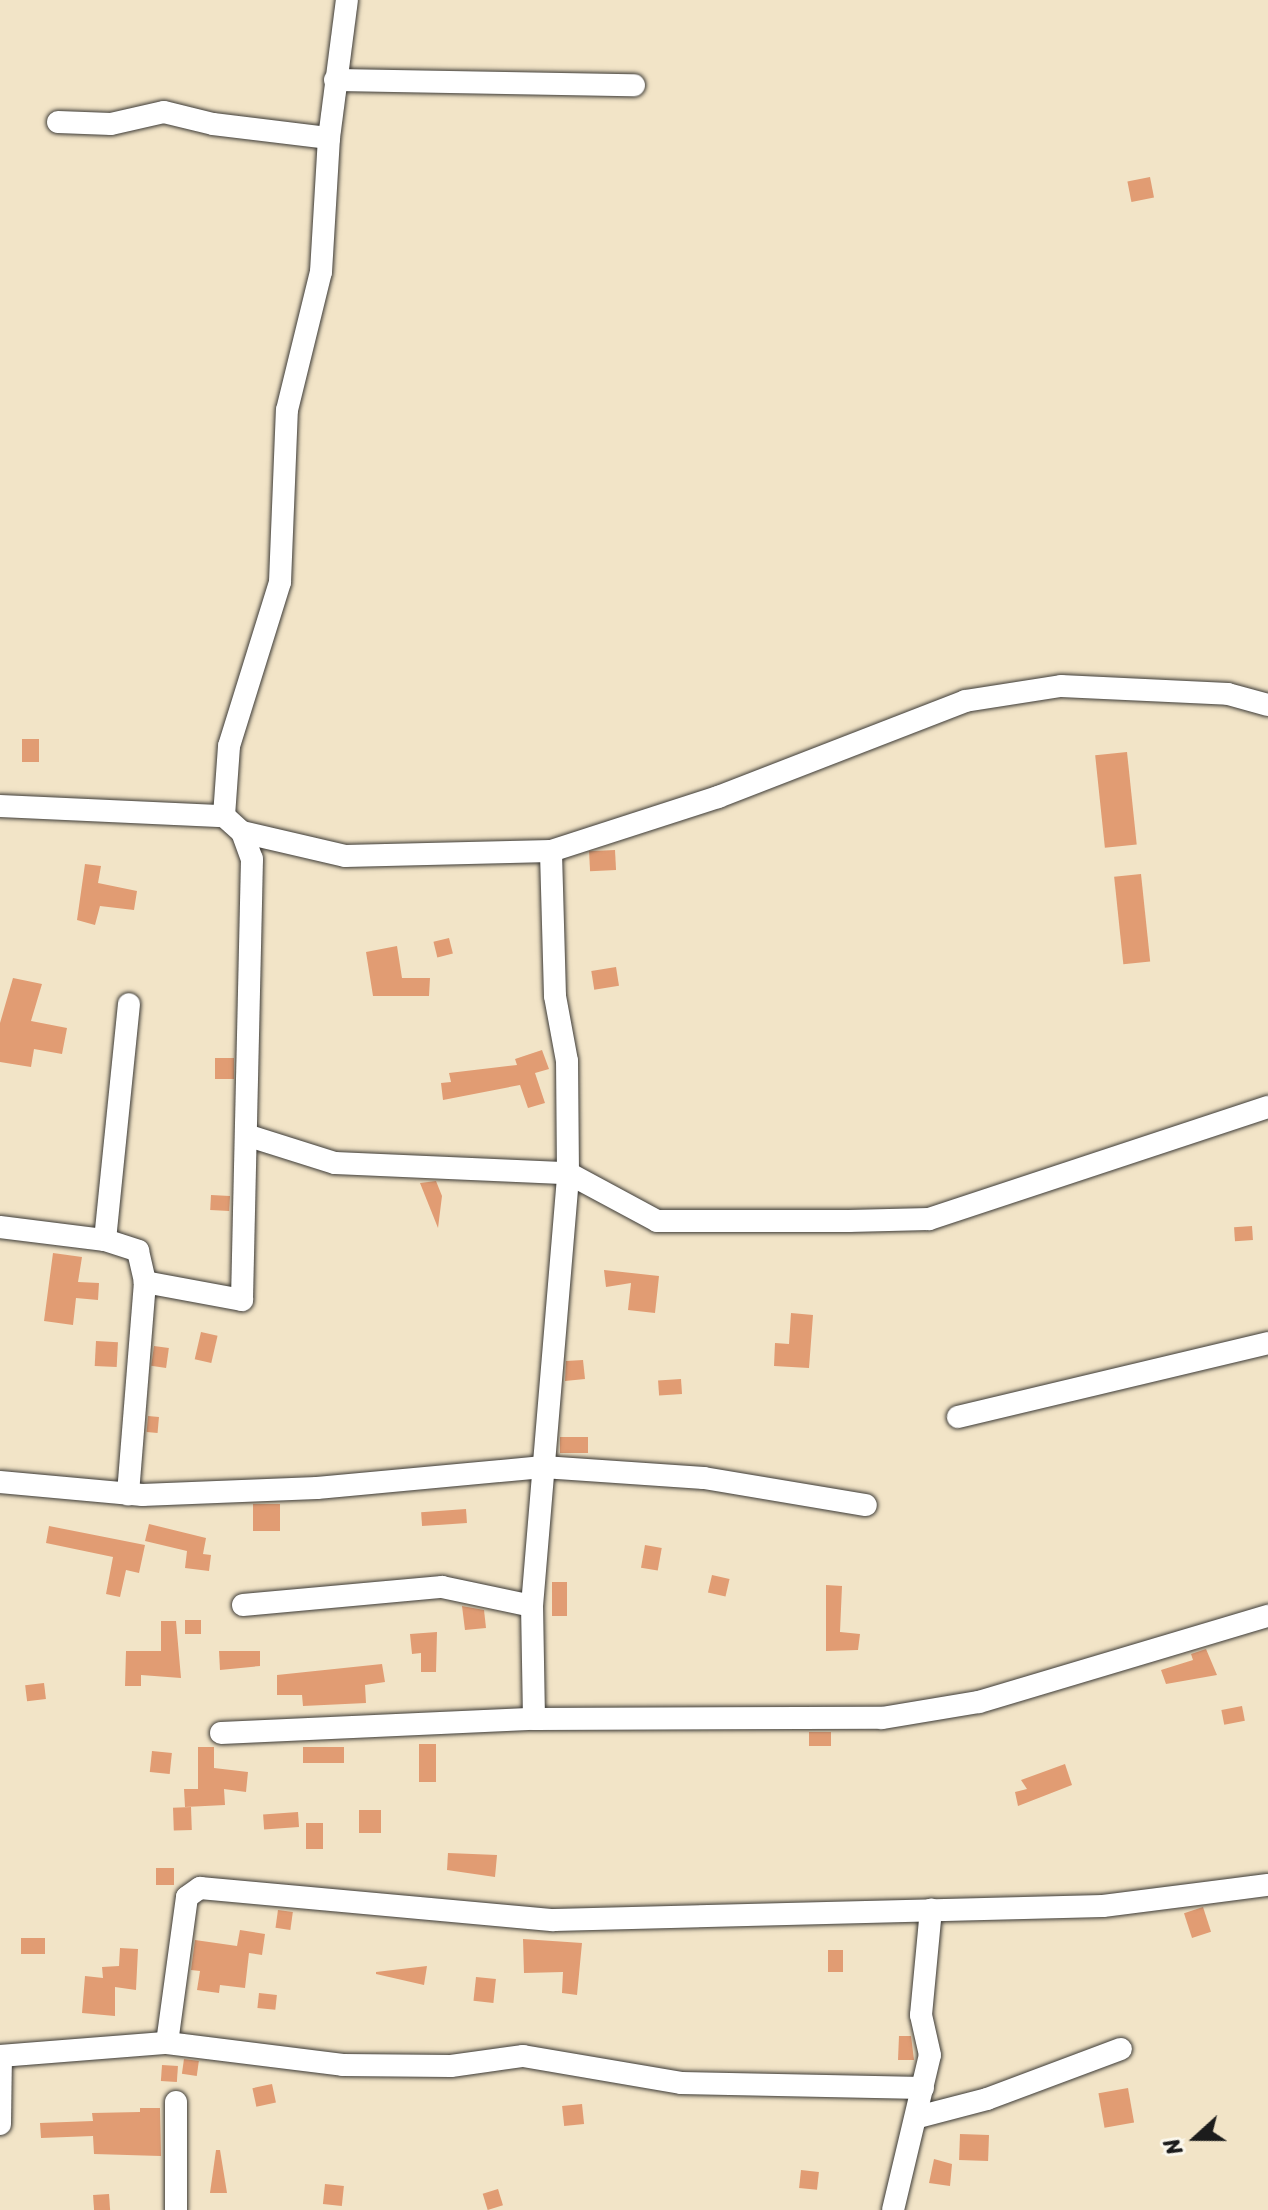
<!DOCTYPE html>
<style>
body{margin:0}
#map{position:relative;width:1268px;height:2210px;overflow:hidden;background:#f2e4c7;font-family:Sriracha,sans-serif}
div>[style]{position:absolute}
.building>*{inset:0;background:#e19c73;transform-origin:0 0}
.roads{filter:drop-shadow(0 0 2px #3c3a36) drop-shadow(0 0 2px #3c3a36)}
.minor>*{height:22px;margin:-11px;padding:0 11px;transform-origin:11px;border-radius:11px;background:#fff}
span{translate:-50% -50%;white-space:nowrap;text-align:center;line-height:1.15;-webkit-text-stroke:7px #fbf7ec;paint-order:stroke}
.north{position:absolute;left:1156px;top:2098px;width:80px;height:80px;-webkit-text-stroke:6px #fbf7ec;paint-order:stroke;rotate:249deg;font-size:22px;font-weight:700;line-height:32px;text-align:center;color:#1c1c1c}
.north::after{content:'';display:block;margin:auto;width:28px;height:36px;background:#1c1c1c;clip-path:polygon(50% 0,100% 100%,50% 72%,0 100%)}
</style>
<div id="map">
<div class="building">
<i style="left:1150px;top:177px;width:21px;height:23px;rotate:79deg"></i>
<i style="left:22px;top:739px;width:17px;height:23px"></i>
<i style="left:1127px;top:752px;width:93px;height:32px;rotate:84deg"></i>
<i style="left:615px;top:850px;width:20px;height:26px;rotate:87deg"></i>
<i style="clip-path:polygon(85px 864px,101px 866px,98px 883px,137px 891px,134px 910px,100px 906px,95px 925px,77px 920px)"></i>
<i style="left:1141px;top:874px;width:88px;height:27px;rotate:84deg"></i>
<i style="left:449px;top:938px;width:16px;height:16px;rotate:76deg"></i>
<i style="clip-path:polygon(397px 946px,402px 978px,430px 978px,429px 996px,373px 996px,366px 952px)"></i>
<i style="left:616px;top:967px;width:19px;height:25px;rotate:81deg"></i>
<i style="clip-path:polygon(13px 978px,42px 984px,31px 1021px,67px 1028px,62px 1054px,34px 1049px,31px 1067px,0 1062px,0 1023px)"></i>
<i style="clip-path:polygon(542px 1050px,549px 1069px,535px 1073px,545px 1103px,528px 1108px,520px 1085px,443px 1100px,441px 1083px,451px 1082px,449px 1073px,517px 1065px,515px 1059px)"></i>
<i style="left:215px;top:1058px;width:19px;height:21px"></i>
<i style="clip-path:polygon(436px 1181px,442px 1196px,438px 1228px,420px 1183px)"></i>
<i style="left:211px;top:1195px;width:19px;height:15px;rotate:3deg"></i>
<i style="left:1252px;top:1226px;width:14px;height:18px;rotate:86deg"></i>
<i style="clip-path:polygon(53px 1253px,82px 1257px,78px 1282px,99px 1283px,98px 1300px,76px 1298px,73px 1325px,44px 1321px)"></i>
<i style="clip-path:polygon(604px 1270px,659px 1276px,655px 1313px,628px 1310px,631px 1283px,606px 1287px)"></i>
<i style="clip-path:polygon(791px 1313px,813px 1315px,809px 1368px,774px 1366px,775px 1343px,789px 1344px)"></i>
<i style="left:201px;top:1332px;width:17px;height:28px;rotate:13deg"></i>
<i style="left:96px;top:1341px;width:22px;height:25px;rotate:3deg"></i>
<i style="left:154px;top:1346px;width:15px;height:20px;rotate:8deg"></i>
<i style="clip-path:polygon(583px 1360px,585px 1379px,565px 1381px,566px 1361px)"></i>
<i style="left:681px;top:1379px;width:15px;height:23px;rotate:86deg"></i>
<i style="left:148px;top:1416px;width:11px;height:16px;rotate:5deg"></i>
<i style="left:588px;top:1437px;width:16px;height:28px;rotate:90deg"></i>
<i style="left:280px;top:1504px;width:27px;height:27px;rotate:90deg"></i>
<i style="left:466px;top:1509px;width:14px;height:45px;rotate:86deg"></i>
<i style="clip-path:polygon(149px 1524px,206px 1538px,203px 1554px,211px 1555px,209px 1571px,185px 1568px,187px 1551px,145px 1541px)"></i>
<i style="clip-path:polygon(49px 1526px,145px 1545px,139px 1573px,126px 1570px,120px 1597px,106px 1594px,113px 1557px,46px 1543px)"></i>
<i style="left:645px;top:1545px;width:17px;height:23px;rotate:10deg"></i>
<i style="left:712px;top:1575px;width:18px;height:18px;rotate:13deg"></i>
<i style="left:552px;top:1582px;width:15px;height:34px"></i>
<i style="clip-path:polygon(826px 1585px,842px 1586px,840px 1632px,860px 1634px,858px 1650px,826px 1651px)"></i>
<i style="clip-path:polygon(462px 1606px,484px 1610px,486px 1628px,465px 1630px)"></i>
<i style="left:185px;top:1620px;width:16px;height:14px"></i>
<i style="clip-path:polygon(161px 1621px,176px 1621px,181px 1678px,141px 1675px,141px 1686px,125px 1686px,126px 1651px,161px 1651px)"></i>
<i style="clip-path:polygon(437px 1632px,436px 1672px,421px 1672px,421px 1653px,412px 1654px,410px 1634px)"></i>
<i style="clip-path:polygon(1206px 1649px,1217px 1675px,1166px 1684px,1161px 1670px,1193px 1660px,1191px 1654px)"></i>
<i style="clip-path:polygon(219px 1651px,260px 1651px,260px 1666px,220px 1670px)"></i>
<i style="clip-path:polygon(382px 1664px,385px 1682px,365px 1685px,366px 1703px,303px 1706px,302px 1695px,277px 1695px,277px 1675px)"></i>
<i style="left:44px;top:1683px;width:16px;height:19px;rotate:83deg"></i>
<i style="left:1242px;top:1706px;width:15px;height:21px;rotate:79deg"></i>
<i style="left:809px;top:1732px;width:22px;height:14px"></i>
<i style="left:419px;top:1744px;width:17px;height:38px"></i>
<i style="clip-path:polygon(198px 1747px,214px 1747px,214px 1768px,248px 1772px,246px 1792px,224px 1789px,225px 1805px,185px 1807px,184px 1789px,198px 1789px)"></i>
<i style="left:344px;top:1747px;width:16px;height:41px;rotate:90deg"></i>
<i style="left:152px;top:1751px;width:20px;height:21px;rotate:6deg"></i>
<i style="clip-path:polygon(1065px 1764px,1072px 1785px,1018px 1806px,1015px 1792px,1027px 1789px,1021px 1780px)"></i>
<i style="left:191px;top:1807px;width:23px;height:18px;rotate:88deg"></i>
<i style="left:359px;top:1810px;width:22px;height:23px"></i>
<i style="left:298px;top:1812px;width:15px;height:35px;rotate:86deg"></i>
<i style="left:306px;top:1823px;width:17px;height:26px"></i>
<i style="clip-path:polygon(448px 1853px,497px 1855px,495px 1877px,447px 1870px)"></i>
<i style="left:174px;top:1868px;width:17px;height:18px;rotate:90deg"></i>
<i style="left:1203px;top:1907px;width:26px;height:20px;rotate:72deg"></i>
<i style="left:278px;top:1910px;width:15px;height:18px;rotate:8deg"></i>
<i style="clip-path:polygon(240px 1930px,265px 1934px,262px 1955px,249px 1953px,245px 1988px,220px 1985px,219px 1993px,197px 1990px,200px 1971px,191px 1970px,195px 1940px,237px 1946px)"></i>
<i style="left:45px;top:1938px;width:16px;height:24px;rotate:90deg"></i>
<i style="clip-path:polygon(523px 1939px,582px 1943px,577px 1995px,562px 1993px,563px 1972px,524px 1973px)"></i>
<i style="clip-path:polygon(120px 1948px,138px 1949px,136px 1990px,115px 1987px,115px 2016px,82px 2013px,85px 1976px,103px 1978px,102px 1967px,119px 1966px)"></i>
<i style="left:828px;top:1950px;width:15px;height:22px"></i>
<i style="clip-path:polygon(427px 1966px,424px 1985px,376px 1974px,376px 1972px)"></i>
<i style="left:476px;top:1977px;width:20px;height:24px;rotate:6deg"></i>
<i style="left:259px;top:1993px;width:18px;height:15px;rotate:6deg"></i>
<i style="clip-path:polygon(899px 2036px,911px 2036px,914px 2060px,898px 2060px)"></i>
<i style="left:184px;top:2059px;width:15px;height:15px;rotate:8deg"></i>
<i style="left:162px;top:2065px;width:16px;height:16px;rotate:4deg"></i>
<i style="left:272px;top:2084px;width:19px;height:20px;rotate:78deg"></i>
<i style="left:1128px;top:2088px;width:35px;height:30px;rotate:80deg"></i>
<i style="left:582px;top:2104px;width:20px;height:20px;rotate:84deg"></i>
<i style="clip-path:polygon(140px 2108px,160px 2108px,161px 2156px,94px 2154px,93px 2136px,41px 2138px,40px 2123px,93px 2121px,92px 2113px,140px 2112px)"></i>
<i style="left:960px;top:2134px;width:29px;height:26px;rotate:2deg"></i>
<i style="clip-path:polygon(216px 2150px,220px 2150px,227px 2193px,210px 2193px)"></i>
<i style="clip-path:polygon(934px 2159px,952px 2164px,950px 2186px,929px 2183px)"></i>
<i style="left:801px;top:2170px;width:18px;height:18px;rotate:6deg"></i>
<i style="left:325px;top:2184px;width:19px;height:20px;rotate:6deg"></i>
<i style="left:498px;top:2189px;width:17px;height:16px;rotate:73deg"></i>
<i style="left:109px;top:2194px;width:16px;height:16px;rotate:86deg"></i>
</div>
<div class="roads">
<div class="minor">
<i style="left:335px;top:80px;width:299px;rotate:1deg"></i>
<i style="left:58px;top:122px;width:53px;rotate:2.2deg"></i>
<i style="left:111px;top:124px;width:54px;rotate:-12.8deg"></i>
<i style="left:164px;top:112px;width:50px;rotate:13.8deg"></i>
<i style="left:213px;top:124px;width:117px;rotate:6.9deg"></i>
<i style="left:329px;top:138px;width:139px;rotate:-82.6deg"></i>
<i style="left:0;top:806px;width:224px;rotate:2.6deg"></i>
<i style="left:224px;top:816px;width:24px;rotate:42deg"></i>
<i style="left:242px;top:832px;width:29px;rotate:70deg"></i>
<i style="left:252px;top:859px;width:441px;rotate:91.3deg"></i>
<i style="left:242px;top:1300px;width:99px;rotate:-169.5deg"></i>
<i style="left:224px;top:816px;width:70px;rotate:-85.9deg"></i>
<i style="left:229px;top:746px;width:172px;rotate:-72.7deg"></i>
<i style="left:280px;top:582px;width:172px;rotate:-87.7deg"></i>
<i style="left:287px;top:410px;width:142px;rotate:-76.2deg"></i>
<i style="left:321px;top:272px;width:134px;rotate:-86.6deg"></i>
<i style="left:242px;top:832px;width:106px;rotate:13.1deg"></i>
<i style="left:345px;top:856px;width:206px;rotate:-1.4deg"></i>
<i style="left:551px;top:851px;width:176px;rotate:-17.9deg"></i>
<i style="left:718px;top:797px;width:265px;rotate:-21.2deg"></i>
<i style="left:965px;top:701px;width:97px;rotate:-8.9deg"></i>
<i style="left:1061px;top:686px;width:167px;rotate:2.7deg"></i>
<i style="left:1228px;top:694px;width:41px;rotate:15.4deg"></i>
<i style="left:246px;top:1135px;width:93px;rotate:17.5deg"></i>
<i style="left:335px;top:1163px;width:233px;rotate:2.5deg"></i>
<i style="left:568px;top:1173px;width:101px;rotate:28.3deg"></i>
<i style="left:657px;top:1221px;width:192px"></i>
<i style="left:849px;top:1221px;width:80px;rotate:-1.4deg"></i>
<i style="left:929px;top:1219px;width:357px;rotate:-18.3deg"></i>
<i style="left:0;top:1227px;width:106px;rotate:7.1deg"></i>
<i style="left:105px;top:1240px;width:35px;rotate:18deg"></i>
<i style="left:138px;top:1251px;width:32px;rotate:77deg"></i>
<i style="left:145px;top:1282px;width:213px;rotate:94.6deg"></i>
<i style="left:105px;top:1240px;width:237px;rotate:-84.2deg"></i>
<i style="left:958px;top:1417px;width:319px;rotate:-13.4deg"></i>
<i style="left:0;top:1482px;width:143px;rotate:5.2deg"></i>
<i style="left:142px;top:1495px;width:175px;rotate:-2.3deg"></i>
<i style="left:317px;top:1488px;width:227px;rotate:-5.3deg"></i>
<i style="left:543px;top:1467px;width:161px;rotate:3.9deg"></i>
<i style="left:704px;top:1478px;width:164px;rotate:9.5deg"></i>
<i style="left:243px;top:1605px;width:200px;rotate:-5.2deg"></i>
<i style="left:442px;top:1587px;width:92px;rotate:11.9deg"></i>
<i style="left:534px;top:1719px;width:113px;rotate:-91deg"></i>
<i style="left:532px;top:1606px;width:434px;rotate:-85.2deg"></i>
<i style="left:568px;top:1173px;width:112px;rotate:-90.5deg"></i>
<i style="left:567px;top:1061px;width:66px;rotate:-100.5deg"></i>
<i style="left:555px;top:996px;width:145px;rotate:-91.6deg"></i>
<i style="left:221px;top:1733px;width:313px;rotate:-2.6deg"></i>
<i style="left:534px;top:1719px;width:348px;rotate:-0.2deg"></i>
<i style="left:882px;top:1718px;width:98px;rotate:-9.4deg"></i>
<i style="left:979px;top:1702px;width:302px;rotate:-16.6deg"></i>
<i style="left:167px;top:2043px;width:147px;rotate:-82.2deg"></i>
<i style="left:187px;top:1897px;width:16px;rotate:-35deg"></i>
<i style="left:200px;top:1888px;width:355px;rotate:5.2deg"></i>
<i style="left:554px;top:1920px;width:549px;rotate:-1.46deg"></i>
<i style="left:1103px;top:1906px;width:166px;rotate:-7.3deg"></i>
<i style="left:0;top:2056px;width:168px;rotate:-4.5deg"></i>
<i style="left:167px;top:2043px;width:177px;rotate:7.1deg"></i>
<i style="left:343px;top:2065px;width:108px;rotate:0.5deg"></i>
<i style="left:451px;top:2066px;width:73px;rotate:-7.9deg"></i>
<i style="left:523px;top:2056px;width:160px;rotate:9.7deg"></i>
<i style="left:681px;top:2083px;width:242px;rotate:1.2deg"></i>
<i style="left:176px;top:2102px;width:108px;rotate:90deg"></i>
<i style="left:918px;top:2117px;width:71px;rotate:-14.6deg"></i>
<i style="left:987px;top:2099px;width:143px;rotate:-20.5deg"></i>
<i style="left:0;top:2124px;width:68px;rotate:-89.2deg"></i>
<i style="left:893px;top:2210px;width:159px;rotate:-76.6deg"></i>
<i style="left:930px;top:2055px;width:41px;rotate:-102.7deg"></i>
<i style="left:921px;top:2015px;width:106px;rotate:-84.6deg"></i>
</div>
</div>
<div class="north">N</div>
</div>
